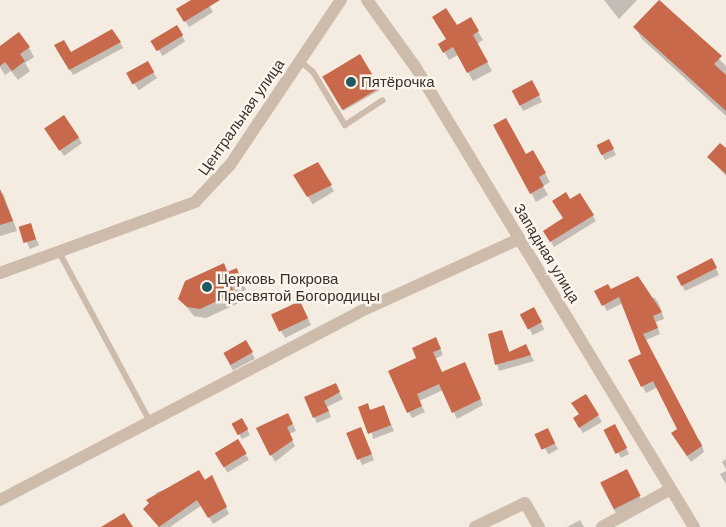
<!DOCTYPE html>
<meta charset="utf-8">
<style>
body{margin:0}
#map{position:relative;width:726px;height:527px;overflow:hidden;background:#f4ebe1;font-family:Arial,sans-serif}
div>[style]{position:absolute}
.shadow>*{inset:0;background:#0003;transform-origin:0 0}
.building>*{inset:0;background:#c8694b;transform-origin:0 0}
.service>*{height:6px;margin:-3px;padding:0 3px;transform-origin:3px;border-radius:3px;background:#cdbbac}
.minor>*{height:12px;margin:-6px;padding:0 6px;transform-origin:6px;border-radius:6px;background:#cdbbac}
.tertiary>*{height:12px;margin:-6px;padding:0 6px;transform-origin:6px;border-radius:6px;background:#cdbbac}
.dots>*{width:14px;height:14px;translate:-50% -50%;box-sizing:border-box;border:2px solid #fbf5ee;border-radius:50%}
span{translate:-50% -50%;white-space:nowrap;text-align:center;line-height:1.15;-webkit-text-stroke:5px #fbf5ee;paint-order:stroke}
.poi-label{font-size:15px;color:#3b302b}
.left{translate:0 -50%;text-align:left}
.street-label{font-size:15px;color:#3b302b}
</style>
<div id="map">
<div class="shadow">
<i style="clip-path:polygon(193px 0,206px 0,213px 12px,189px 27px,178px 9px)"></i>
<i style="clip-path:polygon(604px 0,637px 0,619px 19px)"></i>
<i style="clip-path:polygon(660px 0,726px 66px,726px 116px,642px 39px,635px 27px)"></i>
<i style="clip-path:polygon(470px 19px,483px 40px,477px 44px,492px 71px,473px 81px,458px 55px,449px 60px,440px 45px)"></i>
<i style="left:176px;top:27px;width:17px;height:27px;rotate:57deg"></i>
<i style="clip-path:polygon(120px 42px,123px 48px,73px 75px,56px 46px,71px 54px)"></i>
<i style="clip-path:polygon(0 48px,29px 48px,34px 57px,25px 63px,30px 71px,18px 80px,11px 71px,5px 75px,0 67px)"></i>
<i style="left:360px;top:55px;width:40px;height:42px;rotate:60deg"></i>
<i style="left:147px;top:63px;width:18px;height:22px;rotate:56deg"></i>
<i style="clip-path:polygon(535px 87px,542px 102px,523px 111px,520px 105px)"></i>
<i style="clip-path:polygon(495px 125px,526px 156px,533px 152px,550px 182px,543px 186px,548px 195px,536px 202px)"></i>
<i style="clip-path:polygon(50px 135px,78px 137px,82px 143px,64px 156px)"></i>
<i style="clip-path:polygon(612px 147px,616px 155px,605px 160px,602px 154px)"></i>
<i style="clip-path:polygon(726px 149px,726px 176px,709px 157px)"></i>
<i style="left:317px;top:163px;width:33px;height:25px;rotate:59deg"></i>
<i style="clip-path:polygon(3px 193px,17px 231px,0 236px,0 194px)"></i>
<i style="clip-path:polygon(580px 195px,596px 221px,554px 247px,545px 231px,565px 219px,570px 201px)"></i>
<i style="left:30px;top:224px;width:23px;height:10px;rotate:67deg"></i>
<i style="clip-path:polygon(224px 264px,229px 273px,236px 270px,242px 279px,246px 290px,235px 294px,239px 303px,206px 318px,194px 316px,180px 299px)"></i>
<i style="clip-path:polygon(715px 266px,719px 275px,685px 291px,682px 285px)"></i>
<i style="clip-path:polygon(610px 290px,655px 298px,659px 304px,664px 319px,656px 322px,660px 334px,646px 340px,689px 429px,701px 442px,704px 452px,691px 462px,672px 434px,679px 429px,658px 387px,646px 393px,629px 361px,643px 354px,623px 303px,607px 311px,596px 291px)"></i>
<i style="clip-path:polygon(303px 308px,311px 325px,285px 338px,273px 316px)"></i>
<i style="left:533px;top:308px;width:24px;height:13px;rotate:62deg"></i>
<i style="clip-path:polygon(502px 331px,510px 353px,529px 352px,534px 361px,499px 371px,489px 335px)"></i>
<i style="left:246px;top:342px;width:19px;height:25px;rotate:62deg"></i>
<i style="clip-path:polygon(439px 345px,443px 355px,435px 359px,442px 374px,468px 370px,483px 405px,457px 419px,443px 390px,419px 401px,425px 412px,412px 418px,409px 412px,418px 359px)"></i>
<i style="clip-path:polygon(335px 385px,343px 399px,327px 407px,331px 417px,317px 423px,306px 398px)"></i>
<i style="clip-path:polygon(586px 395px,602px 422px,583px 433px,574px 418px,580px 415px)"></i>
<i style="clip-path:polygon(367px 405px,371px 411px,383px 406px,394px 431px,373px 439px)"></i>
<i style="left:242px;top:420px;width:17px;height:9px;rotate:62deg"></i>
<i style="clip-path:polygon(291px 420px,296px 431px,289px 434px,295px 446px,275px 462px,258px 429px)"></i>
<i style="left:547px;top:430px;width:22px;height:11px;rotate:60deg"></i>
<i style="clip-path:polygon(606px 430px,618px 432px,629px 454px,621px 458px)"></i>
<i style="clip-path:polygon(348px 434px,364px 435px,374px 460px,362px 465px)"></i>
<i style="left:237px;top:440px;width:23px;height:25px;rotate:59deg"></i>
<i style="clip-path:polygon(726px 459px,726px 469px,722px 462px)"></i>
<i style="clip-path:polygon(726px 471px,726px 484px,720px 474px)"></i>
<i style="clip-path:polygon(212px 477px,229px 514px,213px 524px,202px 505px,170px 527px,159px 527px,145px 509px,157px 492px)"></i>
<i style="clip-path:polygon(630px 477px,643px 503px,618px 517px,601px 484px)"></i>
<i style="clip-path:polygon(580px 520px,584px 527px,567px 527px)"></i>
</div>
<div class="building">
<i style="clip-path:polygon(191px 0,220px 0,184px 22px,176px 9px)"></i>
<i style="clip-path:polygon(659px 0,722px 56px,714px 64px,726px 75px,726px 111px,633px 27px)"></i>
<i style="clip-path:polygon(446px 8px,457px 25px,471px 17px,479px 31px,473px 35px,488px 62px,467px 73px,453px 47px,443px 53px,438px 44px,446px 39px,432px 17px)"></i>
<i style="left:177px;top:25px;width:12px;height:31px;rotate:59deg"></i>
<i style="clip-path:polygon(112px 29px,121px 42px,69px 70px,54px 45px,64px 40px,71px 52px)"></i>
<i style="clip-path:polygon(19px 32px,30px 47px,20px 54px,25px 61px,12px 71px,5px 62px,0 66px,0 46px)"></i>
<i style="left:360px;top:54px;width:39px;height:44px;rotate:59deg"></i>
<i style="left:148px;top:61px;width:13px;height:25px;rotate:61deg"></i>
<i style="left:532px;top:80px;width:17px;height:23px;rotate:62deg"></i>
<i style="left:64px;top:115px;width:27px;height:24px;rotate:56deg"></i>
<i style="clip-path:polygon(506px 118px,526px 154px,533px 150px,546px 173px,539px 177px,544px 186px,530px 194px,493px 125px)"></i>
<i style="left:609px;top:139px;width:11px;height:14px;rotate:63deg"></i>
<i style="clip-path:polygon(720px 143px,726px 148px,726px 174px,707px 157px)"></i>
<i style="clip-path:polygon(318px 162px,332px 185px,307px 197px,293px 175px)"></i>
<i style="clip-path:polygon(0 189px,13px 221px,0 225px)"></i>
<i style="clip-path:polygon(566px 192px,570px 199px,580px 193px,594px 215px,550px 242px,543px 231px,563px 218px,552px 201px)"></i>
<i style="left:31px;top:223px;width:17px;height:13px;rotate:73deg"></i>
<i style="left:712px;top:258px;width:11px;height:40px;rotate:63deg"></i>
<i style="clip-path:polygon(224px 263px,227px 272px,237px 268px,241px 281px,231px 284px,234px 293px,200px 309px,187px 307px,178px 299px,185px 281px)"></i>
<i style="clip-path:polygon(638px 276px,662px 312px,653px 316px,658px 328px,643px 334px,702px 446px,687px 456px,671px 433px,677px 429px,653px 381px,641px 387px,628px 360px,641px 354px,619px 297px,602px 306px,594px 291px,608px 284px,611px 289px)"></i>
<i style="left:300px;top:301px;width:19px;height:32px;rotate:65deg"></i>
<i style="left:534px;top:307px;width:17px;height:16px;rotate:62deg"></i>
<i style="clip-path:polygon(502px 330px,509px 352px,526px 344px,531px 355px,495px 365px,488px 334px)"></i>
<i style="clip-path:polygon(436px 337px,441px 349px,433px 352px,442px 372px,465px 362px,481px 399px,452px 413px,439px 384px,417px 394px,422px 406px,407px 413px,388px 371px,416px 358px,412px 348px)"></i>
<i style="left:246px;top:340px;width:14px;height:26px;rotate:60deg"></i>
<i style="clip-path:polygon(336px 383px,340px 392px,324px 401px,329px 411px,313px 418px,304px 397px)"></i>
<i style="clip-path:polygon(586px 394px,599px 415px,579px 428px,573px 418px,579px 414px,571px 403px)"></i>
<i style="clip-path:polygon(368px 403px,370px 410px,384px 405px,391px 425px,368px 434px,358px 407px)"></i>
<i style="clip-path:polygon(288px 413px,293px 424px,287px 427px,293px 440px,270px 456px,256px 428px)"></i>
<i style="left:242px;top:418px;width:13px;height:12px;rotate:61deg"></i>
<i style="left:615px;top:424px;width:27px;height:13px;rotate:63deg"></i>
<i style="left:361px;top:427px;width:29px;height:16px;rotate:68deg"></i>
<i style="left:548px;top:428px;width:17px;height:15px;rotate:65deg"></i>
<i style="left:238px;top:439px;width:17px;height:27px;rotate:59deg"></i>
<i style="left:627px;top:469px;width:30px;height:30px;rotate:63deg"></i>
<i style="clip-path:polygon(199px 470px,205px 480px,212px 475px,227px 507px,208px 518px,197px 500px,159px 527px,143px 509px,149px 503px,146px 500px)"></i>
<i style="clip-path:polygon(124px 513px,133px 527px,101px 527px)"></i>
</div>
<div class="service">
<i style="left:300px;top:61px;width:17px;rotate:40deg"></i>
<i style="left:313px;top:72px;width:62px;rotate:58.9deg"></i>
<i style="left:345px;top:125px;width:45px;rotate:-33.3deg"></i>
<i style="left:59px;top:252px;width:193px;rotate:61.8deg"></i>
</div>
<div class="minor">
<i style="left:367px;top:0;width:84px;rotate:54.2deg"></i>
<i style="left:416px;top:68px;width:537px;rotate:58.8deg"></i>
<i style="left:0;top:500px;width:405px;rotate:-27.6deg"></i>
<i style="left:359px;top:312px;width:176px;rotate:-24.5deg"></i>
<i style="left:475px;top:527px;width:55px;rotate:-25.6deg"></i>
<i style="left:525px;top:503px;width:28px;rotate:60deg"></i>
<i style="left:602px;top:527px;width:77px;rotate:-28.9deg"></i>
</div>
<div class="tertiary">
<i style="left:0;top:273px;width:208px;rotate:-20deg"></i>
<i style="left:195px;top:202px;width:51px;rotate:-46.6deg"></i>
<i style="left:230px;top:165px;width:199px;rotate:-56.1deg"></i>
</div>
<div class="dots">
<i style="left:351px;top:82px;background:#1f5a5e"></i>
<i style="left:207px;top:287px;background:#1f5a5e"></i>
</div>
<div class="poi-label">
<span class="left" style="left:361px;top:82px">Пятёрочка</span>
<span class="left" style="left:217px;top:287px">Церковь Покрова<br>Пресвятой Богородицы</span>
</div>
<div class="street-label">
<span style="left:241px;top:117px;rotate:-55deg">Центральная улица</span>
<span style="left:547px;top:253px;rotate:59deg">Западная улица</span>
</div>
</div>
